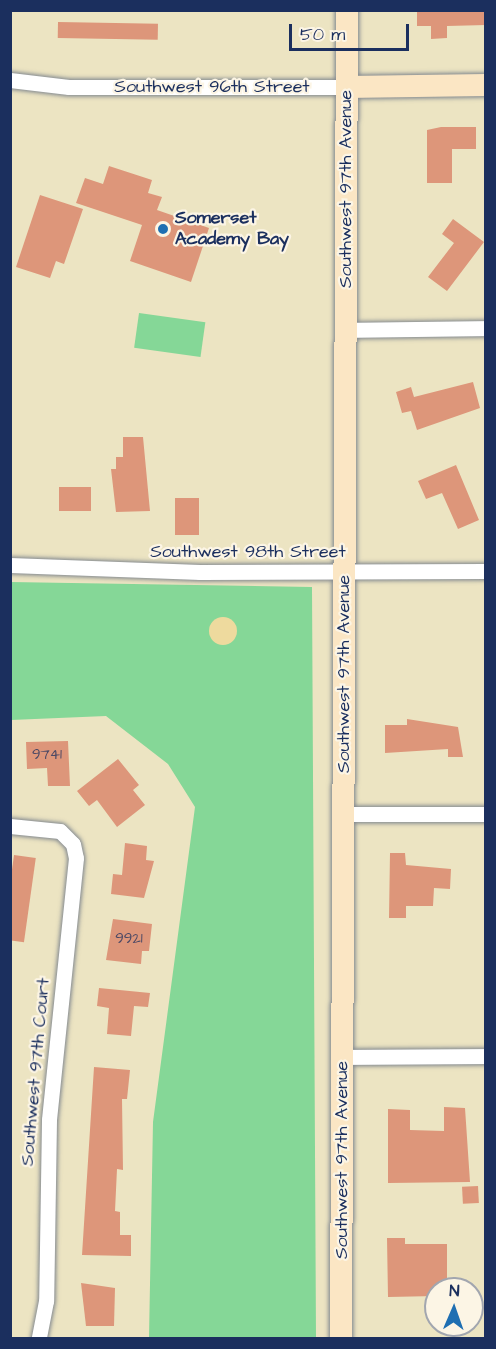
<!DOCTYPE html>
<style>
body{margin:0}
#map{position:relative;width:496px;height:1349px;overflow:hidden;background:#ece4c2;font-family:"Architects Daughter",sans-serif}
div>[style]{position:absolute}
.green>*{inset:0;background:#85d797;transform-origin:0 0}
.sand>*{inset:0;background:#eeda9e}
.round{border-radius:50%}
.building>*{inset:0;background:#dd967a;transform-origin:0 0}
.roads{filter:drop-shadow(0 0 2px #848a90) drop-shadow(0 0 2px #848a90)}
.street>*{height:15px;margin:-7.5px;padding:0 7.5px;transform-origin:7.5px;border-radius:7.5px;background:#fff}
.secondary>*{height:22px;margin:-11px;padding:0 11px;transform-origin:11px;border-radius:11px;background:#fbe6c4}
.dots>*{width:16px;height:16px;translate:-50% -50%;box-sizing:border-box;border:3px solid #fcf5e5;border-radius:50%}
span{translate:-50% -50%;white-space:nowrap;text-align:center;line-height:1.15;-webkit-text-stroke:4.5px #fcf5e5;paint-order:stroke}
.number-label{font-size:15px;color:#4c4965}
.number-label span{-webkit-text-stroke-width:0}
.street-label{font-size:18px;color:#1b2f5e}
.poi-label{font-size:18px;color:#1b2f5e;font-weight:700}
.left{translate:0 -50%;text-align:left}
.frame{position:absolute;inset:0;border:12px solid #1b2f5e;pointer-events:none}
.north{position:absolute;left:424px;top:1277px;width:60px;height:60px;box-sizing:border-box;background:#fcf5e5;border:2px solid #a2a6af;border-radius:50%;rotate:2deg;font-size:16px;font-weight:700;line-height:24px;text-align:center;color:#1b2f5e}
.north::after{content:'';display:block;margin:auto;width:21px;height:27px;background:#1f6fb2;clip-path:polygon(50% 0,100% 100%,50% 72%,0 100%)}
.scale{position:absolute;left:289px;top:24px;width:120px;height:27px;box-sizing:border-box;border:3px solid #1b2f5e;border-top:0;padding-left:8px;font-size:18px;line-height:21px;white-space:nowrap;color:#1b2f5e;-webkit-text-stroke:4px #fcf5e5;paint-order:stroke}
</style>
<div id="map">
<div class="green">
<i style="left:139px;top:313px;width:67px;height:35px;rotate:8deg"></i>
<i style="clip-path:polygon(10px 582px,312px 587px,316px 1338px,149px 1338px,153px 1122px,195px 807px,168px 764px,106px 716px,11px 720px)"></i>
</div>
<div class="sand">
<i class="round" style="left:209px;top:617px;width:28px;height:28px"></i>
</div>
<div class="building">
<i style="clip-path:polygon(486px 10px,486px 25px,447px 26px,447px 38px,431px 39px,431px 26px,417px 26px,417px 12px,423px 10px)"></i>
<i style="left:58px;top:22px;width:100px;height:16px;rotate:1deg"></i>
<i style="clip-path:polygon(441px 127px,476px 127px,476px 149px,452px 149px,452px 183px,427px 183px,427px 130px)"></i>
<i style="clip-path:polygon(109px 166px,152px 180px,148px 193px,162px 197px,157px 210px,209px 228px,191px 282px,130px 261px,142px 225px,76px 203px,85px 178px,103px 184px)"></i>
<i style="clip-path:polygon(40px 195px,83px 209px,64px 264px,56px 261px,50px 278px,16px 267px)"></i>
<i style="clip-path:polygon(453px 219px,484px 242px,447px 291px,428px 277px,454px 243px,442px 234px)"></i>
<i style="clip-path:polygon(473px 382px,480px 408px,417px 430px,411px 411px,402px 413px,396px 392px,411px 387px,414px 397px)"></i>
<i style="clip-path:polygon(123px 437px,143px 437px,150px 511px,116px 512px,111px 469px,116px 469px,116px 457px,123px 457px)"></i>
<i style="clip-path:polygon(456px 465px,479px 520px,458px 529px,442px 493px,426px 499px,418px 481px)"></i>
<i style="left:59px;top:487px;width:32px;height:24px"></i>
<i style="left:175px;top:498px;width:24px;height:37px"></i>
<i style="clip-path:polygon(407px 719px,458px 727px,463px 757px,448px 757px,448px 749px,385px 753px,385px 725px,407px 725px)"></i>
<i style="clip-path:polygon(68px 741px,70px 786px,48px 786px,47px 768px,27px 769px,26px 742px)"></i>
<i style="clip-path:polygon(118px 759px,139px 785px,133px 790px,145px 805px,117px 827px,97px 800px,89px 806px,77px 791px)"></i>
<i style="clip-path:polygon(125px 843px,147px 846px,146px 860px,154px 861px,144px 898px,111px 894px,113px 874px,122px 875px)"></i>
<i style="clip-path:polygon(390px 853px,405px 853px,406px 865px,451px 869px,450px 889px,434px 888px,433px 906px,406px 906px,406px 918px,389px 918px)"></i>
<i style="left:14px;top:855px;width:22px;height:85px;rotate:8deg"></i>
<i style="clip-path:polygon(113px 919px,152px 924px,149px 951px,142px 951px,141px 964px,106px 960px)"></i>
<i style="clip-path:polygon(99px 988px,150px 993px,148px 1007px,134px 1006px,131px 1036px,107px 1034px,109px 1008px,97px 1006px)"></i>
<i style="clip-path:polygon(94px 1067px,130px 1070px,127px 1099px,122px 1099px,123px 1170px,117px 1169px,115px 1211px,120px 1212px,120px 1235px,131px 1235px,131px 1256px,82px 1255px)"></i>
<i style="clip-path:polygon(444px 1107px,465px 1108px,470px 1182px,388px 1183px,388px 1109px,410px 1110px,410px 1130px,444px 1131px)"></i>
<i style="left:478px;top:1186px;width:17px;height:16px;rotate:87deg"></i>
<i style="clip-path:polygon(387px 1238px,405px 1238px,405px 1244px,447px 1244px,447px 1289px,436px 1289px,436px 1296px,388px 1297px)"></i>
<i style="clip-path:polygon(81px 1283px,115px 1288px,114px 1326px,86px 1326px)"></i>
</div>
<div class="roads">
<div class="street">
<i style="left:10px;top:80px;width:59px;rotate:6.8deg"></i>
<i style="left:69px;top:87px;width:278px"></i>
<i style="left:345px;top:330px;width:141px;rotate:-0.8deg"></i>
<i style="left:10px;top:565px;width:190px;rotate:2.1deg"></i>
<i style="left:200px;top:572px;width:286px;rotate:-0.2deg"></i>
<i style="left:343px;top:814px;width:143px"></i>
<i style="left:10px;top:826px;width:50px;rotate:5.7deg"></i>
<i style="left:60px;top:831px;width:18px;rotate:45deg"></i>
<i style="left:73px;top:844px;width:14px;rotate:78deg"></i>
<i style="left:76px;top:858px;width:263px;rotate:95.9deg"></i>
<i style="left:49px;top:1120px;width:181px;rotate:90.9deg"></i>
<i style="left:46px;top:1301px;width:38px;rotate:101deg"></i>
<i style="left:342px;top:1057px;width:144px;rotate:-0.4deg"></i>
</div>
<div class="secondary">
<i style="left:347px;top:87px;width:139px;rotate:-0.8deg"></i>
<i style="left:341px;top:1338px;width:1328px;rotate:-89.74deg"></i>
</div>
</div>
<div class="dots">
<i style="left:163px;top:229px;background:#1f6fb2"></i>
</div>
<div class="number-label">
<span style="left:47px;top:755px">9741</span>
<span style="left:129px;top:939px">9921</span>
</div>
<div class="street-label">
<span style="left:212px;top:87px">Southwest 96th Street</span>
<span style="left:346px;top:189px;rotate:-90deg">Southwest 97th Avenue</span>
<span style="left:248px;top:552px">Southwest 98th Street</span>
<span style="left:344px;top:674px;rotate:-90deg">Southwest 97th Avenue</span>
<span style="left:36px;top:1072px;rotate:-85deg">Southwest 97th Court</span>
<span style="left:342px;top:1160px;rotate:-90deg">Southwest 97th Avenue</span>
</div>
<div class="poi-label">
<span class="left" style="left:175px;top:229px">Somerset<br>Academy Bay</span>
</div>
<div class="frame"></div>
<div class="north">N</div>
<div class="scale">50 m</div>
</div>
